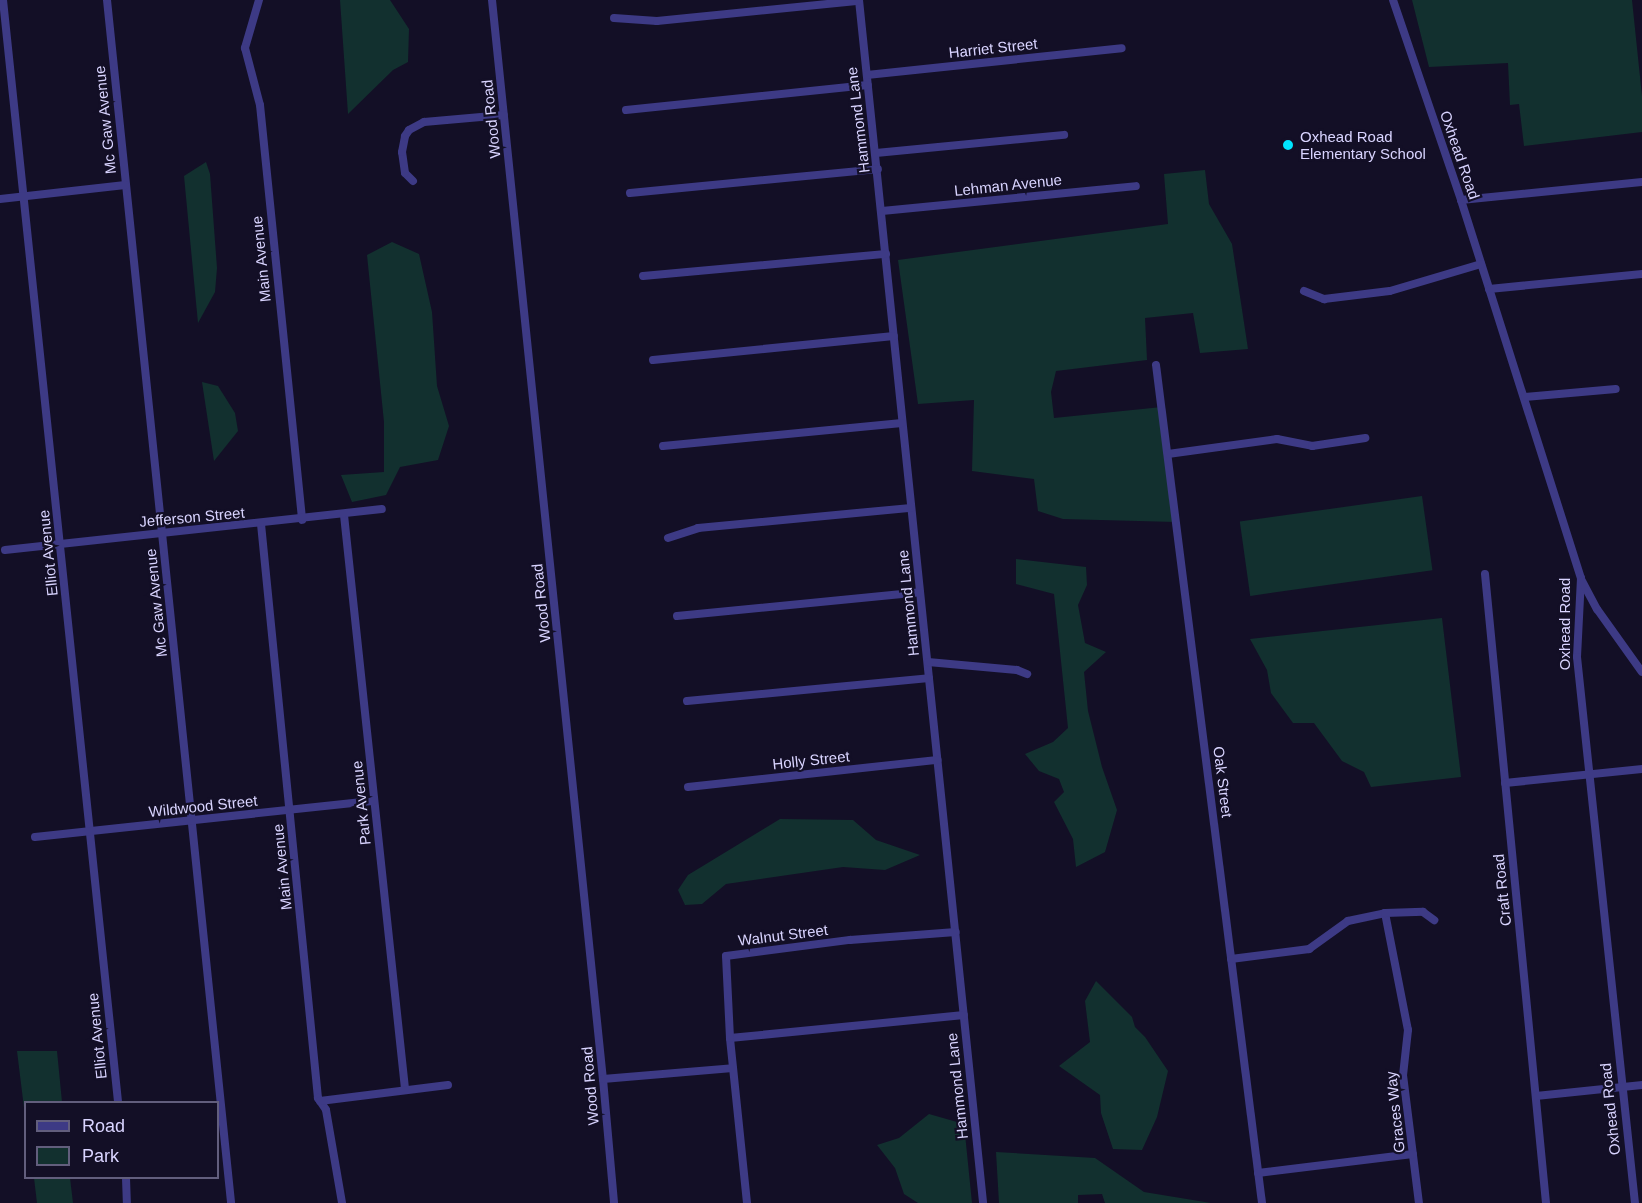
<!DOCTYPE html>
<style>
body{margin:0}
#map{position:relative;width:1642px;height:1203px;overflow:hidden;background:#130f26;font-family:Arial,sans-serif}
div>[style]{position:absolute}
.green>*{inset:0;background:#12302f;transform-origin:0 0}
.minor>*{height:8px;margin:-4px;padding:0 4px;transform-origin:4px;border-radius:4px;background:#3d3a85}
.dots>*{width:16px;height:16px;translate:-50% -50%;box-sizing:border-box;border:3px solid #130f26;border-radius:50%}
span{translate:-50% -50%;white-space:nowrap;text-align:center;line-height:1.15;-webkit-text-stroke:4.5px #130f26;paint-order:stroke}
.street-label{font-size:15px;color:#d9d4ff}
.poi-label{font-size:15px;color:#d9d4ff}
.left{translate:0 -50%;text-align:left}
.legend{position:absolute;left:24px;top:1101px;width:195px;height:78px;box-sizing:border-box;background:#130f26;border:2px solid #625e7d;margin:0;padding:8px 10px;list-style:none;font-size:18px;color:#d9d4ff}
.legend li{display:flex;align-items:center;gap:12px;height:30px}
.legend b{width:30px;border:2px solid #625e7d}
</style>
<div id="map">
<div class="green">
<i style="clip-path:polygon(340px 0,390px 0,409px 29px,408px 62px,393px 70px,348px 114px)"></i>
<i style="clip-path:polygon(1412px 0,1632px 0,1642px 96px,1642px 132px,1524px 146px,1519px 104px,1510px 105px,1508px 63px,1429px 67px)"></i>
<i style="clip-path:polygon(206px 162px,210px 174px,217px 268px,215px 292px,198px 323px,184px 176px)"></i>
<i style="clip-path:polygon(1205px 170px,1209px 204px,1232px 244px,1248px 349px,1200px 353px,1193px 313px,1145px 318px,1147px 360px,1056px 371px,1051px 392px,1054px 418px,1162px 407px,1176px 522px,1063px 519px,1038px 511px,1034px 479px,972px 471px,974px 400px,918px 404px,898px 260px,1168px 224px,1164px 174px)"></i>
<i style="clip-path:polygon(392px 242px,419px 254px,432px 312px,437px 386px,449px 426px,438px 460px,400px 467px,386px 495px,352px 502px,341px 475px,384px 472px,384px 422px,367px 255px)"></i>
<i style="clip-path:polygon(202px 382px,218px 386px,235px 413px,238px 431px,214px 461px)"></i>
<i style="left:1422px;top:496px;width:75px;height:184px;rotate:82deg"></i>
<i style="clip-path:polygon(1016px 559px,1086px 567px,1087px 585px,1078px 605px,1085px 643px,1106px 652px,1084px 672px,1088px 711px,1102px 767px,1117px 810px,1105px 852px,1076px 867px,1073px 839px,1054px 802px,1064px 792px,1059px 779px,1039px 771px,1025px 754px,1053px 742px,1068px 728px,1054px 594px,1016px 584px)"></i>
<i style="clip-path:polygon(1442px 618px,1461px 777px,1371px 787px,1364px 772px,1342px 761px,1314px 723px,1293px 723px,1271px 693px,1267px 670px,1250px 639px)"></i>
<i style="clip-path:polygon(780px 819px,853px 820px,876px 840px,920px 855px,885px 870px,843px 867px,726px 884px,702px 904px,685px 905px,678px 890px,688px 875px)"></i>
<i style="clip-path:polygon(1096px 981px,1132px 1017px,1135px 1027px,1145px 1037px,1168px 1071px,1157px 1117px,1142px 1150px,1113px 1149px,1101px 1113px,1100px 1095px,1059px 1066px,1090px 1042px,1085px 1001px)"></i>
<i style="clip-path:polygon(17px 1051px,57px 1051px,62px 1102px,26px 1102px,25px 1116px)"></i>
<i style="clip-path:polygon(929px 1114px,964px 1124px,972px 1203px,918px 1203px,904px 1194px,895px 1168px,877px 1145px,899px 1138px)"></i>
<i style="clip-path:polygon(996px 1152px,1095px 1158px,1144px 1192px,1211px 1203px,1105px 1203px,1102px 1194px,1078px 1195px,1078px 1203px,999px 1203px)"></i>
<i style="clip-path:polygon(34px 1178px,70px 1178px,73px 1203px,37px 1203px)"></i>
</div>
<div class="minor">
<i style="left:3px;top:0;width:1108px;rotate:84.04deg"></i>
<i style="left:107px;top:0;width:1209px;rotate:84.11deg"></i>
<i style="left:259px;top:0;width:50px;rotate:106.3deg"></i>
<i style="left:245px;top:48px;width:59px;rotate:75.3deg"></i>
<i style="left:260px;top:105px;width:417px;rotate:84.2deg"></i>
<i style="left:492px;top:0;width:1085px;rotate:84.13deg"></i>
<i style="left:603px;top:1079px;width:124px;rotate:84.9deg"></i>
<i style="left:859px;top:0;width:1209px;rotate:84.11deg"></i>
<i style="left:1393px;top:0;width:211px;rotate:71.2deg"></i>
<i style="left:1461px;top:200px;width:397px;rotate:72.4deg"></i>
<i style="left:1581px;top:578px;width:79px;rotate:92.9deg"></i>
<i style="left:1577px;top:657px;width:549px;rotate:83.94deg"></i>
<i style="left:614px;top:18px;width:43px;rotate:4deg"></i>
<i style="left:657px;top:21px;width:203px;rotate:-5.7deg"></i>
<i style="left:867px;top:75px;width:256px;rotate:-6deg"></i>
<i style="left:626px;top:110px;width:243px;rotate:-5.9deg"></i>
<i style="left:876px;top:153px;width:189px;rotate:-5.5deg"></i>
<i style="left:413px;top:181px;width:11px;rotate:-135deg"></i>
<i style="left:405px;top:173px;width:21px;rotate:-98deg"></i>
<i style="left:402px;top:152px;width:16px;rotate:-79deg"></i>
<i style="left:405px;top:136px;width:7px;rotate:-56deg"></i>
<i style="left:409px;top:130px;width:17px;rotate:-28deg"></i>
<i style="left:424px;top:122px;width:80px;rotate:-5deg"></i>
<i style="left:630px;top:193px;width:249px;rotate:-5.5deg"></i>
<i style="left:0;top:199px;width:126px;rotate:-6.4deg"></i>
<i style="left:1461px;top:200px;width:182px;rotate:-5.7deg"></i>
<i style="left:882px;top:211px;width:255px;rotate:-5.6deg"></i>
<i style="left:643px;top:276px;width:244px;rotate:-5.2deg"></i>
<i style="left:1489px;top:289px;width:154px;rotate:-5.6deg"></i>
<i style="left:1304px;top:291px;width:22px;rotate:22deg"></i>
<i style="left:1324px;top:299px;width:66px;rotate:-6.9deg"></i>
<i style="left:1390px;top:291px;width:95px;rotate:-16.5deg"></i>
<i style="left:653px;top:360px;width:242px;rotate:-5.7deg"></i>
<i style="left:1156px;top:365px;width:845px;rotate:82.79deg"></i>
<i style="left:1525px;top:397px;width:91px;rotate:-5deg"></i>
<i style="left:663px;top:446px;width:240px;rotate:-5.5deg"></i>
<i style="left:1168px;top:454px;width:110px;rotate:-7.8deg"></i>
<i style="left:1277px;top:439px;width:36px;rotate:11deg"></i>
<i style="left:1312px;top:446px;width:54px;rotate:-8.6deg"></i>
<i style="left:344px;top:515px;width:577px;rotate:83.93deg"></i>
<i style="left:261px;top:524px;width:577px;rotate:84.33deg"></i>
<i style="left:318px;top:1098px;width:14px;rotate:56deg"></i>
<i style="left:326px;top:1110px;width:94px;rotate:80.2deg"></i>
<i style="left:668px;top:538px;width:32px;rotate:-18deg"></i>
<i style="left:698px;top:528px;width:214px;rotate:-5.4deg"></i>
<i style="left:5px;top:550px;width:379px;rotate:-6.2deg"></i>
<i style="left:1485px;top:574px;width:632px;rotate:84.46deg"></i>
<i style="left:1582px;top:581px;width:32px;rotate:62deg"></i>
<i style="left:1597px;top:609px;width:77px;rotate:54.5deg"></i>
<i style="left:677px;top:616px;width:244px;rotate:-5.6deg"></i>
<i style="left:928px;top:662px;width:89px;rotate:5.1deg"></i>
<i style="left:1017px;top:670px;width:11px;rotate:22deg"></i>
<i style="left:687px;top:701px;width:243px;rotate:-5.4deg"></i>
<i style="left:1505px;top:783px;width:138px;rotate:-5.8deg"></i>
<i style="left:688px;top:787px;width:251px;rotate:-6.2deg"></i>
<i style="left:35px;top:837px;width:341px;rotate:-6.1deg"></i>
<i style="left:1385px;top:913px;width:119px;rotate:78.9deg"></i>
<i style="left:1408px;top:1030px;width:45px;rotate:96.3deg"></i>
<i style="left:1403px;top:1075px;width:129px;rotate:82.9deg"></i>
<i style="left:1231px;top:959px;width:79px;rotate:-7.3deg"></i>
<i style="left:1309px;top:949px;width:48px;rotate:-35.7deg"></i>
<i style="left:1348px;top:921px;width:38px;rotate:-12deg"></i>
<i style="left:1385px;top:913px;width:38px;rotate:-2deg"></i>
<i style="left:1423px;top:912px;width:14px;rotate:36deg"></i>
<i style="left:730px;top:1038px;width:235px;rotate:-5.6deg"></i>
<i style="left:603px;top:1079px;width:130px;rotate:-4.8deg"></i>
<i style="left:1536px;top:1096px;width:107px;rotate:-5.9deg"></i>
<i style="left:320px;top:1101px;width:129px;rotate:-7.1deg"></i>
<i style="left:1258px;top:1173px;width:156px;rotate:-7deg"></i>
<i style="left:126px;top:1178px;width:25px;rotate:88deg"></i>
<i style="left:747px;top:1203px;width:166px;rotate:-95.9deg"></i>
<i style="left:730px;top:1038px;width:82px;rotate:-92.8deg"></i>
<i style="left:726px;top:956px;width:125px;rotate:-7.4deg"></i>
<i style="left:850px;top:940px;width:106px;rotate:-4.3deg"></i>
</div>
<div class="dots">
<i style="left:1288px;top:145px;background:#00e5ff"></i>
</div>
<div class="street-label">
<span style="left:993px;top:48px;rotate:-6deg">Harriet Street</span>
<span style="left:491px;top:119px;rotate:-96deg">Wood Road</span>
<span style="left:105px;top:120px;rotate:-96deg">Mc Gaw Avenue</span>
<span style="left:858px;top:120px;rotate:-97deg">Hammond Lane</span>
<span style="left:1460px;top:155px;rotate:71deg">Oxhead Road</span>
<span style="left:1008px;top:185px;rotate:-6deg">Lehman Avenue</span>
<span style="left:261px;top:259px;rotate:-96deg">Main Avenue</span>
<span style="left:192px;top:517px;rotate:-5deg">Jefferson Street</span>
<span style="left:48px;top:553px;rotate:-96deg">Elliot Avenue</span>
<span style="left:156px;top:603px;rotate:-96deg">Mc Gaw Avenue</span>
<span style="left:541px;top:603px;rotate:-96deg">Wood Road</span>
<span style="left:908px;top:603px;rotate:-96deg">Hammond Lane</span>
<span style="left:1565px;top:624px;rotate:-90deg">Oxhead Road</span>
<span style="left:811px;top:760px;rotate:-6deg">Holly Street</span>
<span style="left:1223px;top:782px;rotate:83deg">Oak Street</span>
<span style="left:361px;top:803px;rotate:-96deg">Park Avenue</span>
<span style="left:203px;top:806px;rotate:-6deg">Wildwood Street</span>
<span style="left:282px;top:867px;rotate:-96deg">Main Avenue</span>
<span style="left:1502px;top:890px;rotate:-96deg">Craft Road</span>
<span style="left:783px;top:935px;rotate:-7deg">Walnut Street</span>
<span style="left:97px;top:1036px;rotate:-96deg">Elliot Avenue</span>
<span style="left:590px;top:1086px;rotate:-95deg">Wood Road</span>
<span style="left:957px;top:1086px;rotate:-96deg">Hammond Lane</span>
<span style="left:1610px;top:1109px;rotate:-96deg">Oxhead Road</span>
<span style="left:1395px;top:1112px;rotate:-96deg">Graces Way</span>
</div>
<div class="poi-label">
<span class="left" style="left:1300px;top:145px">Oxhead Road<br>Elementary School</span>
</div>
<ul class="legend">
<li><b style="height:8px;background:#3d3a85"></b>Road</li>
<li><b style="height:16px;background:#12302f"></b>Park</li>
</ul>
</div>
